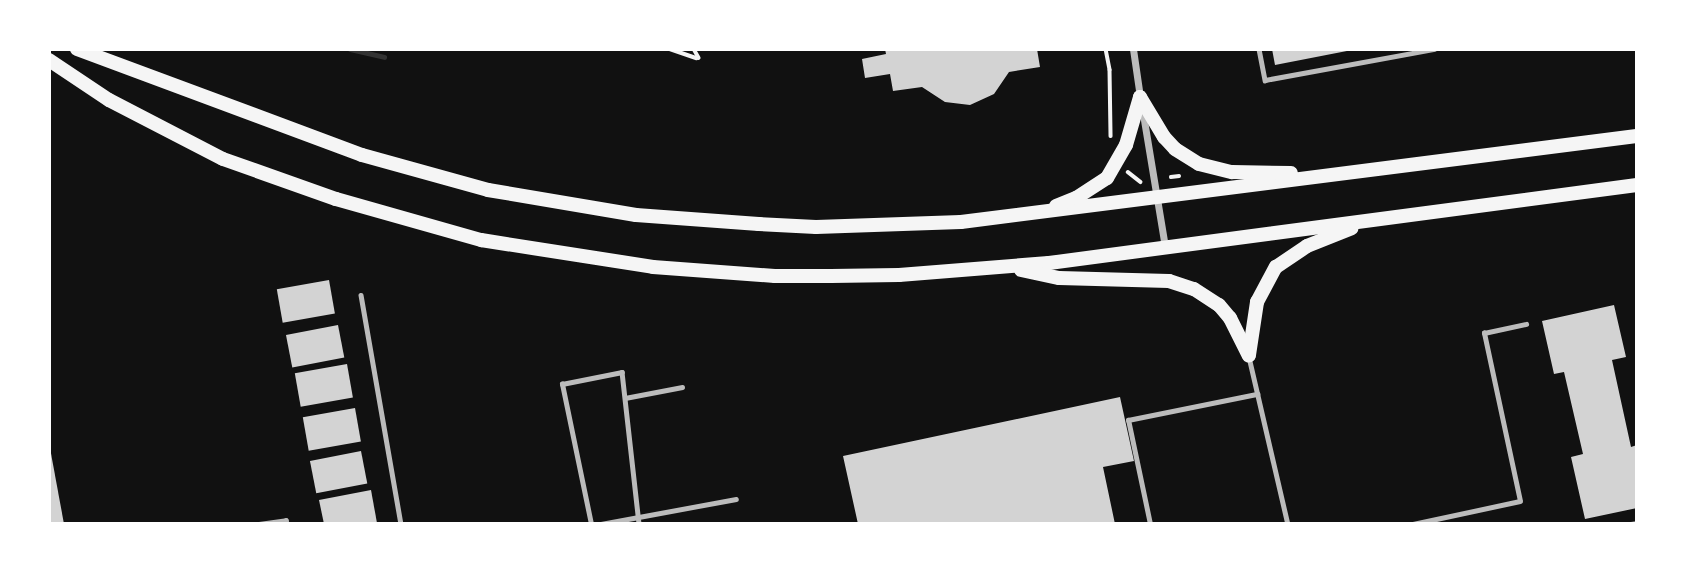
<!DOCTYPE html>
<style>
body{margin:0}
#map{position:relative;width:1686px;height:573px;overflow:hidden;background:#111;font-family:Lora,serif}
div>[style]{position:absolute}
.stream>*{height:5px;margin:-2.5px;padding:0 2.5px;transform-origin:2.5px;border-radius:2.5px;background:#333}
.building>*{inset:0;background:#d3d3d3;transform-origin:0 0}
.path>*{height:3.5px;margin:-1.75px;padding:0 1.75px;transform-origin:1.75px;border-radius:1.75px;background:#f5f5f5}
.service>*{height:4.5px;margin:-2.25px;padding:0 2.25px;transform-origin:2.25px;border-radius:2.25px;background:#bcbcbc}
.minor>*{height:7px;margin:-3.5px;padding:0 3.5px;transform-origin:3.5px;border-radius:3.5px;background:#bcbcbc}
.primary>*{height:14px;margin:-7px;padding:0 7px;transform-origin:7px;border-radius:7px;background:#f5f5f5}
span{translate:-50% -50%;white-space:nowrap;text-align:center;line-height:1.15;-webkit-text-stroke:7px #fff;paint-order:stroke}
.frame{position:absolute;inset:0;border:51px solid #fff;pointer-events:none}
</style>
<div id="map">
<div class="stream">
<i style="left:350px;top:49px;width:35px;rotate:13deg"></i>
</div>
<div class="building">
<i style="clip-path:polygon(885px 49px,1037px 49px,1040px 67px,1009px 72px,994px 94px,970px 105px,945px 102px,922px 87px,893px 91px,890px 74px,865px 78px,862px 59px,886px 54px)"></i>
<i style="clip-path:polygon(1272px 49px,1352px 49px,1352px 50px,1275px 65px)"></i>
<i style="left:329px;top:280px;width:34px;height:53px;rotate:80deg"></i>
<i style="clip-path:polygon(1614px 305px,1626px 357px,1612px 360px,1631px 447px,1637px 445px,1637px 508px,1585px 519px,1571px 457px,1583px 454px,1564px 372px,1554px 374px,1542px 321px)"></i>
<i style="left:338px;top:325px;width:33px;height:53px;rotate:79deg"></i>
<i style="left:347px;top:364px;width:34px;height:53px;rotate:80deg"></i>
<i style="clip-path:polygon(1120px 397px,1134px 461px,1103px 467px,1115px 524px,858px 524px,843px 456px)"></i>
<i style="left:355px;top:408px;width:34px;height:53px;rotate:80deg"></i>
<i style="clip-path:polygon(49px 448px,50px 448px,64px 524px,49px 524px)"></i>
<i style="left:361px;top:451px;width:33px;height:52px;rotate:79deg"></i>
<i style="clip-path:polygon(371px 490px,377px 523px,324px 524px,319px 500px)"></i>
</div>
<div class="path">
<i style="left:670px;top:49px;width:28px;rotate:19deg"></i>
<i style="left:694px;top:49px;width:10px;rotate:61deg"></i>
<i style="left:1106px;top:49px;width:21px;rotate:79deg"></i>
<i style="left:1110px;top:70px;width:66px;rotate:89.1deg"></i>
<i style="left:1128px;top:172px;width:16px;rotate:38deg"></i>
<i style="left:1171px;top:177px;width:8px;rotate:-7deg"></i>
</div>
<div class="service">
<i style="left:1259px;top:49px;width:32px;rotate:79deg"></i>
<i style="left:1265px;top:80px;width:172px;rotate:-10.4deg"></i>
<i style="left:361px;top:295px;width:232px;rotate:80.1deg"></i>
<i style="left:1249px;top:357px;width:171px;rotate:76.9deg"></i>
<i style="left:625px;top:398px;width:58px;rotate:-10.9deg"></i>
<i style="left:259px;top:524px;width:27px;rotate:-8deg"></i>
<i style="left:286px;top:520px;width:4px;rotate:76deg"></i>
<i style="left:591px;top:524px;width:143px;rotate:-101.7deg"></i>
<i style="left:562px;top:384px;width:61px;rotate:-11.3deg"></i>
<i style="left:622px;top:372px;width:153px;rotate:83.6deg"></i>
<i style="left:601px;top:524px;width:137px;rotate:-10.5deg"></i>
<i style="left:1150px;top:524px;width:106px;rotate:-101.9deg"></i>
<i style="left:1128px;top:420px;width:132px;rotate:-11.4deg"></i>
<i style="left:1413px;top:524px;width:109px;rotate:-12.1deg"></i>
<i style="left:1520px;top:501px;width:172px;rotate:-102.1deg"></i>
<i style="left:1484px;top:333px;width:43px;rotate:-12.1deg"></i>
<i style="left:1631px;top:524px;width:6px;rotate:-9deg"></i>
</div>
<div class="minor">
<i style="left:1133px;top:49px;width:49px;rotate:81.7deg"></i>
<i style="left:1142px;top:108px;width:141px;rotate:80.6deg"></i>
</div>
<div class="primary">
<i style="left:77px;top:49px;width:304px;rotate:20.4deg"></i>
<i style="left:362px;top:155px;width:131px;rotate:15.5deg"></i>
<i style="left:488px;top:190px;width:150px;rotate:9.6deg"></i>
<i style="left:636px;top:215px;width:123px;rotate:4.2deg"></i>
<i style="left:759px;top:224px;width:57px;rotate:3deg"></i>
<i style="left:816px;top:227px;width:145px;rotate:-2deg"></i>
<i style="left:961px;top:222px;width:681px;rotate:-7.25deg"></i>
<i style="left:49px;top:60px;width:72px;rotate:33.7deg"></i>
<i style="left:109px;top:100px;width:128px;rotate:27.4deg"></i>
<i style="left:223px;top:159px;width:120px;rotate:19.5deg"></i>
<i style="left:336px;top:199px;width:151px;rotate:15.8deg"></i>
<i style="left:481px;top:240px;width:174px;rotate:8.9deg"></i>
<i style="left:653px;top:267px;width:122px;rotate:4.2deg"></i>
<i style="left:775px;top:276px;width:56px"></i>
<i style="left:831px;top:276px;width:68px;rotate:-0.8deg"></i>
<i style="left:899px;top:275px;width:150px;rotate:-4.6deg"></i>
<i style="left:1049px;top:263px;width:593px;rotate:-7.56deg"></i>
<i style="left:1140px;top:97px;width:47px;rotate:59deg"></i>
<i style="left:1164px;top:137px;width:16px;rotate:47deg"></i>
<i style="left:1175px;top:149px;width:28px;rotate:32deg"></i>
<i style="left:1199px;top:164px;width:34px;rotate:14deg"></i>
<i style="left:1232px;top:172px;width:59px;rotate:1deg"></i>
<i style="left:1056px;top:206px;width:22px;rotate:-22deg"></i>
<i style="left:1076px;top:198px;width:37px;rotate:-33deg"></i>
<i style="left:1107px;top:178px;width:38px;rotate:-60deg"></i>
<i style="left:1126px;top:145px;width:50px;rotate:-73.7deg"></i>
<i style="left:1021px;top:270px;width:39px;rotate:12deg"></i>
<i style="left:1059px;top:278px;width:110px;rotate:1.6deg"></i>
<i style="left:1169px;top:281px;width:26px;rotate:18deg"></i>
<i style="left:1194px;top:289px;width:30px;rotate:33deg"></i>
<i style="left:1219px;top:305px;width:17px;rotate:50deg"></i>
<i style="left:1230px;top:318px;width:42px;rotate:63.4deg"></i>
<i style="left:1249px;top:355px;width:54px;rotate:-81.4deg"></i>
<i style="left:1257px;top:302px;width:40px;rotate:-62deg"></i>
<i style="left:1276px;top:267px;width:37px;rotate:-34deg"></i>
<i style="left:1307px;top:246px;width:48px;rotate:-21.8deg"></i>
</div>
<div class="frame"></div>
</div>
